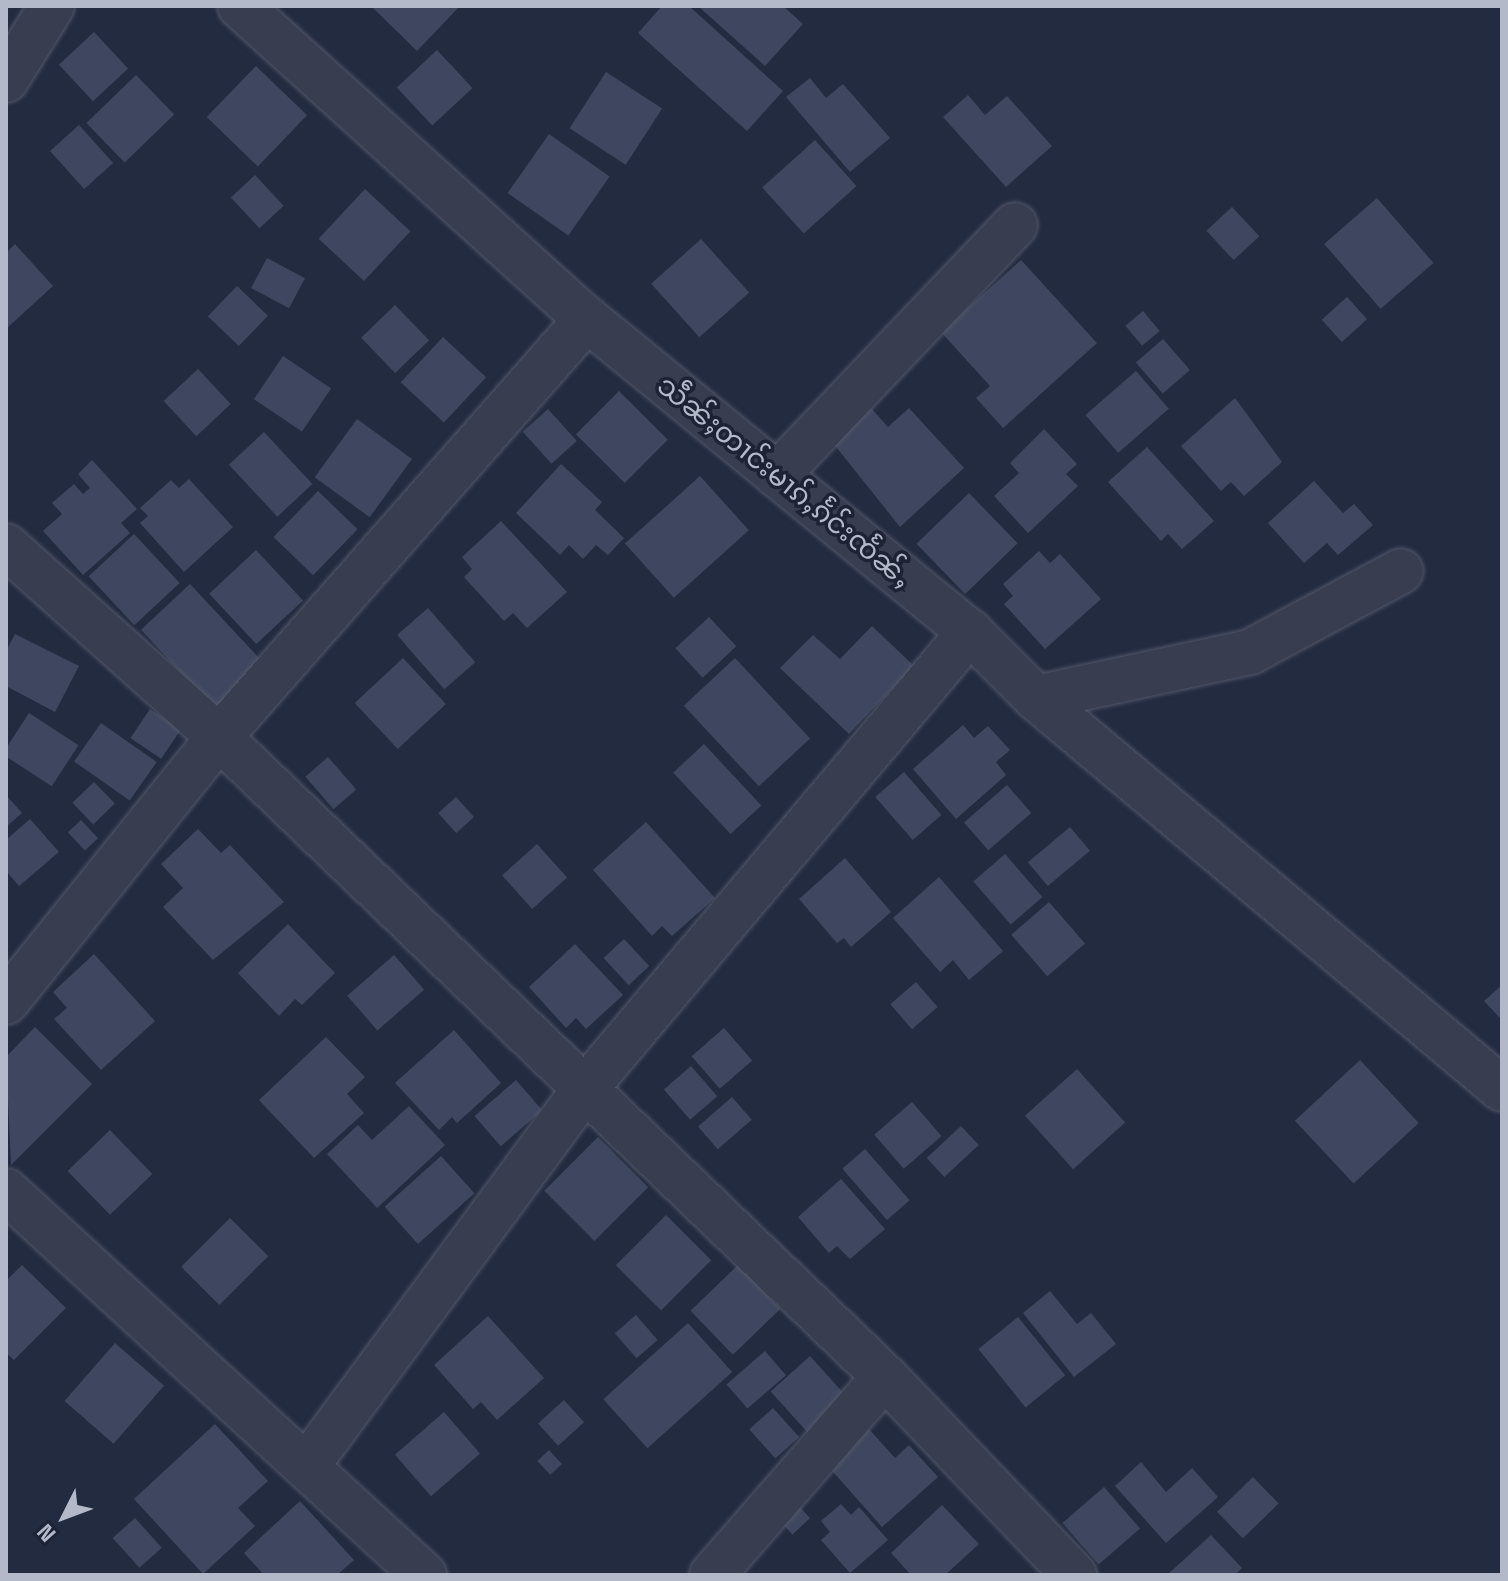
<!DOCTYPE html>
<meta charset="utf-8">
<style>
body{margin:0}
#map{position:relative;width:1508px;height:1581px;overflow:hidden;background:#232b40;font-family:"Space Grotesk","Noto Sans Myanmar",sans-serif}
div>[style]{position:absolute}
.building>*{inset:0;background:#3f4760;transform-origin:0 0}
.roads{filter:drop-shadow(0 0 2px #53586a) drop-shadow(0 0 2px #53586a)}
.street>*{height:44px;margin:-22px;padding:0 22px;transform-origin:22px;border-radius:22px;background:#383d4f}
span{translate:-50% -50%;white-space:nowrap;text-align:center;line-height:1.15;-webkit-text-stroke:7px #1d2234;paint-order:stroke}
.street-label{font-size:28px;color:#b4b9ca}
.frame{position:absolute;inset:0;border:8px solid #b4b9ca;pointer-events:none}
.north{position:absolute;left:24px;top:1477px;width:80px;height:80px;-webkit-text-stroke:6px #1d2234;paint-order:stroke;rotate:228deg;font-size:22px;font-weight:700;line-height:32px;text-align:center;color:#b4b9ca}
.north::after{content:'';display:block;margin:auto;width:28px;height:36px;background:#b4b9ca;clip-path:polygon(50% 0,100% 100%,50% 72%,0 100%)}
</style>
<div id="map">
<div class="building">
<i style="clip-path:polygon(371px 6px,460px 6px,417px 51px)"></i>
<i style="clip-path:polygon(662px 6px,689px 6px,783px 91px,747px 131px,638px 33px)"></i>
<i style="clip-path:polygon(698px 6px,783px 6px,803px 24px,765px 66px)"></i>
<i style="left:94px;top:32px;width:50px;height:48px;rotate:47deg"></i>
<i style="left:437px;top:50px;width:52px;height:55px;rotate:47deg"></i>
<i style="left:256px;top:66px;width:71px;height:71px;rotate:44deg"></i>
<i style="left:606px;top:72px;width:67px;height:67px;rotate:33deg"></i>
<i style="left:136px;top:75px;width:55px;height:69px;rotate:46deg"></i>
<i style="clip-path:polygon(810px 78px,826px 98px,843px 84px,890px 138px,850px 172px,786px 97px)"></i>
<i style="clip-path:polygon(968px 95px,985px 115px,1007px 96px,1052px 146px,1006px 187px,943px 117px)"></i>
<i style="left:79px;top:125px;width:51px;height:39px;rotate:48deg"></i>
<i style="left:549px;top:134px;width:74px;height:72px;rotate:35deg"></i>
<i style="left:815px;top:140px;width:62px;height:71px;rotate:48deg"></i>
<i style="left:255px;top:175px;width:42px;height:33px;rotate:47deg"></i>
<i style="left:365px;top:189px;width:62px;height:68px;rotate:43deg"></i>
<i style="left:1377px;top:198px;width:86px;height:70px;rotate:49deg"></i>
<i style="left:1232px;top:207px;width:40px;height:35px;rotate:47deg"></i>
<i style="left:701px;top:239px;width:72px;height:67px;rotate:48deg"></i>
<i style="clip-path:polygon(15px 244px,53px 286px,6px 329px,6px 253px)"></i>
<i style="left:267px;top:258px;width:43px;height:34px;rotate:28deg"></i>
<i style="clip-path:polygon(1021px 260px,1097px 343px,1003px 428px,976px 398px,990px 386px,941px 332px)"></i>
<i style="left:237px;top:286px;width:43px;height:42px;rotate:44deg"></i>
<i style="left:1347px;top:297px;width:30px;height:34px;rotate:48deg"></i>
<i style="left:395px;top:305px;width:49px;height:47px;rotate:46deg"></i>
<i style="left:1143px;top:311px;width:26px;height:23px;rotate:50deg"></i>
<i style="left:443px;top:337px;width:59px;height:62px;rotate:43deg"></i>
<i style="left:1163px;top:339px;width:41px;height:36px;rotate:49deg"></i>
<i style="left:283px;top:356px;width:58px;height:52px;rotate:34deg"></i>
<i style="left:198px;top:369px;width:48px;height:47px;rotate:47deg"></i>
<i style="left:1136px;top:371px;width:50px;height:67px;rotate:49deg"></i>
<i style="left:619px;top:391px;width:69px;height:61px;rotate:45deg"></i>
<i style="clip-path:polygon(1235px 398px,1282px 462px,1244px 496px,1231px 482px,1221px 491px,1181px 446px)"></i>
<i style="clip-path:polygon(871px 408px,888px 427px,909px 408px,964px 468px,900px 527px,833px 443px)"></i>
<i style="left:548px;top:409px;width:43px;height:34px;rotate:48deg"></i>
<i style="left:357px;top:419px;width:68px;height:72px;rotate:36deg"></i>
<i style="clip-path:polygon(1044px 429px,1077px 464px,1066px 474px,1078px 486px,1028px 533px,994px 496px,1019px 473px,1010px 463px)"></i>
<i style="left:264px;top:432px;width:71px;height:48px;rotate:47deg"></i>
<i style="clip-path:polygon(1147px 447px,1214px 521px,1182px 549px,1168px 534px,1161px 541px,1108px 482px)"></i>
<i style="clip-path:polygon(92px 460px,137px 509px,121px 523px,130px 533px,83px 575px,43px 531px,62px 514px,52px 503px,74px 484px,83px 494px,90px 488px,78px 474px)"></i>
<i style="clip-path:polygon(561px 464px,602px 502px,595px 510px,624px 538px,608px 555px,596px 545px,583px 559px,569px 545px,560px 555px,516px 513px)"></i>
<i style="left:700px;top:476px;width:73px;height:101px;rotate:48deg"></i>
<i style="clip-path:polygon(189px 479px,233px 527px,184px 572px,140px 523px,148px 516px,140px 508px,171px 480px,179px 488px)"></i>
<i style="clip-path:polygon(1314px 481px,1343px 513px,1354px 504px,1373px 525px,1338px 555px,1327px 543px,1304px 563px,1268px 523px)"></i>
<i style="left:318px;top:491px;width:55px;height:64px;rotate:44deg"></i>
<i style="left:969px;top:493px;width:70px;height:73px;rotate:46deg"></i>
<i style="clip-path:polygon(501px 521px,567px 592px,527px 628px,513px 613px,504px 621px,464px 577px,472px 569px,462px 557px)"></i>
<i style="left:134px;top:534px;width:67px;height:62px;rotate:47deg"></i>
<i style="left:256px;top:550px;width:69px;height:64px;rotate:47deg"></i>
<i style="clip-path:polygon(1039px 551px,1050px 563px,1060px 554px,1101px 599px,1045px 649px,1004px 604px,1013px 596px,1003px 584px)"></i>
<i style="left:190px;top:584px;width:108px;height:67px;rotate:47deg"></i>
<i style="left:428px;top:608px;width:72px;height:41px;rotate:49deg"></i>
<i style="left:709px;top:617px;width:40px;height:46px;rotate:47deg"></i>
<i style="clip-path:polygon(872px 626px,914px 666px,849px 734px,780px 668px,813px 635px,840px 659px)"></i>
<i style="clip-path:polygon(15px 634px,79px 666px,55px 712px,6px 686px,6px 651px)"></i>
<i style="left:403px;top:658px;width:63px;height:66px;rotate:47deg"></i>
<i style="left:735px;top:658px;width:110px;height:70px;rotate:47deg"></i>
<i style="left:150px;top:709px;width:37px;height:35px;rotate:34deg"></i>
<i style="left:29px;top:713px;width:59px;height:49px;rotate:33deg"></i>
<i style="left:101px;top:723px;width:68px;height:47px;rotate:35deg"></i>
<i style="clip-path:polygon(963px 725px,974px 738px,988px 726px,1010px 750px,996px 762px,1006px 775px,956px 819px,913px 769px)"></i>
<i style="left:704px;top:744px;width:84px;height:42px;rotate:47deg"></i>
<i style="left:328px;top:757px;width:43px;height:30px;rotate:49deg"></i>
<i style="left:904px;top:772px;width:57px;height:38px;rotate:49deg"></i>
<i style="left:94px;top:782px;width:30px;height:30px;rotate:46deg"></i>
<i style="left:1007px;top:785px;width:37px;height:57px;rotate:49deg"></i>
<i style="clip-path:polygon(6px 795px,22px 813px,6px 827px)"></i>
<i style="left:456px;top:797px;width:27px;height:24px;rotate:48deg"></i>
<i style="clip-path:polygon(30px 819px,59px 852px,19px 886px,6px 871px,6px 840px)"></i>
<i style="left:81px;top:820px;width:25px;height:18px;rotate:47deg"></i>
<i style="clip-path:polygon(646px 822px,715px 898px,672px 936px,662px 926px,652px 936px,593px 870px)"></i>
<i style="left:1070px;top:827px;width:31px;height:55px;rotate:50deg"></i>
<i style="clip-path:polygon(198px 829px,221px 853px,230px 845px,284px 902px,213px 960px,163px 907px,183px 888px,161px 864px)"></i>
<i style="left:537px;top:844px;width:45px;height:47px;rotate:48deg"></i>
<i style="left:1005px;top:854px;width:57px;height:42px;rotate:49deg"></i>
<i style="clip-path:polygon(845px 858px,891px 912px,851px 947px,844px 938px,837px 943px,799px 899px)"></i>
<i style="clip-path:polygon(939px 877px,1003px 951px,969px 980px,953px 960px,940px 972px,893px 918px)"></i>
<i style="left:1049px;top:902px;width:55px;height:50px;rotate:49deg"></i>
<i style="clip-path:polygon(288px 924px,335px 973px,302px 1005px,295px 999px,279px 1016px,238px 973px)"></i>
<i style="left:624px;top:939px;width:37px;height:28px;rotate:47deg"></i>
<i style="clip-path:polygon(575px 944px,623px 995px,586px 1029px,576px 1018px,566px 1028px,529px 987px)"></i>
<i style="clip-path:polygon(94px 954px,155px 1021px,101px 1070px,54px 1019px,67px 1008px,53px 992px)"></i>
<i style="left:394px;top:955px;width:46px;height:62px;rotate:49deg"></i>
<i style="left:916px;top:982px;width:33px;height:34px;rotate:49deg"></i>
<i style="clip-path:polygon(1502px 985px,1502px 1020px,1484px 1001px)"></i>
<i style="clip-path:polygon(35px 1027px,92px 1084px,11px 1165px,6px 1057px)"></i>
<i style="left:724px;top:1028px;width:43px;height:43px;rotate:49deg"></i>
<i style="clip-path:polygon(454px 1030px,501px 1083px,457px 1123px,452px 1117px,439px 1130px,395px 1083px)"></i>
<i style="clip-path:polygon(326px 1037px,365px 1077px,347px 1094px,364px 1113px,314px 1158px,259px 1100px)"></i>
<i style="left:1360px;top:1060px;width:86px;height:89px;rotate:47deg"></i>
<i style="left:691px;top:1066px;width:40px;height:36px;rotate:49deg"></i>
<i style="left:1077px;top:1069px;width:72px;height:70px;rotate:48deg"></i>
<i style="left:516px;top:1080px;width:40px;height:55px;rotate:49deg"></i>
<i style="left:732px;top:1097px;width:30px;height:45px;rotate:49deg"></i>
<i style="left:912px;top:1102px;width:45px;height:50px;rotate:49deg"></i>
<i style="clip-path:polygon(409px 1106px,445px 1145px,377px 1208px,327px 1154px,358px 1125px,372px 1140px)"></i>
<i style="left:961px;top:1126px;width:26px;height:47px;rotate:47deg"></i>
<i style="left:110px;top:1130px;width:61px;height:59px;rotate:46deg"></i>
<i style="left:598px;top:1137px;width:71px;height:76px;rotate:45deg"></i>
<i style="left:865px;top:1149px;width:68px;height:30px;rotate:49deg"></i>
<i style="left:441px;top:1156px;width:50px;height:76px;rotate:48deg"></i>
<i style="clip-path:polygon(841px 1179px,885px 1229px,850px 1259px,837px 1246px,829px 1253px,798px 1217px)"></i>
<i style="left:666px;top:1215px;width:64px;height:71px;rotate:45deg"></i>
<i style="left:230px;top:1218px;width:54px;height:69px;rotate:45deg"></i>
<i style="clip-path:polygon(22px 1265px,66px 1308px,14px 1360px,6px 1353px,6px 1281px)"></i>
<i style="left:738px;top:1265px;width:61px;height:66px;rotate:46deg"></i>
<i style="clip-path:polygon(1050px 1291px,1077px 1324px,1091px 1313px,1116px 1344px,1074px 1377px,1023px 1313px)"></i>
<i style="left:636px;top:1315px;width:33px;height:28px;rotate:49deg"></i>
<i style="clip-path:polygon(488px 1316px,544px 1378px,497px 1420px,481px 1402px,473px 1409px,434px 1365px)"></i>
<i style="left:1018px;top:1317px;width:75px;height:51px;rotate:51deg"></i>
<i style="left:688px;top:1323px;width:66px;height:114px;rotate:48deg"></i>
<i style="left:115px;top:1343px;width:65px;height:77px;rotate:41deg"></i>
<i style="left:765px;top:1351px;width:32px;height:51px;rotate:49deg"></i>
<i style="left:810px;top:1356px;width:59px;height:53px;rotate:48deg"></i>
<i style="left:564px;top:1400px;width:30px;height:35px;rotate:48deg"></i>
<i style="left:773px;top:1408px;width:39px;height:32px;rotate:48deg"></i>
<i style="left:444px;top:1412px;width:55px;height:65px;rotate:49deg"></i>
<i style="clip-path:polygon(215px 1424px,268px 1481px,238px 1508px,255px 1526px,203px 1574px,134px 1499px)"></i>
<i style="clip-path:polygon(868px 1428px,895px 1458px,909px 1445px,938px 1477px,882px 1527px,827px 1465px)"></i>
<i style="left:549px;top:1450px;width:19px;height:16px;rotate:47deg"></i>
<i style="clip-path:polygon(1141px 1462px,1166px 1492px,1192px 1468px,1218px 1497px,1166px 1543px,1115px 1486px)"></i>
<i style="left:1253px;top:1477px;width:37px;height:50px;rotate:46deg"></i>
<i style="left:1104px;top:1487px;width:55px;height:55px;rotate:49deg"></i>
<i style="clip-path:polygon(300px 1501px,354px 1560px,337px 1575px,264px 1575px,244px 1553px)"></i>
<i style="left:795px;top:1502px;width:22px;height:24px;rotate:47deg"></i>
<i style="clip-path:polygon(841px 1504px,851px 1515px,859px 1507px,888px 1540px,850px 1573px,821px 1540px,830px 1532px,821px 1521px)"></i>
<i style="clip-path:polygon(942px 1505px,979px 1544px,945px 1575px,911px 1575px,891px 1553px)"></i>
<i style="left:135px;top:1518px;width:40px;height:30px;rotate:48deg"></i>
<i style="clip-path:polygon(1211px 1535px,1242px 1568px,1235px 1575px,1167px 1575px)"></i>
</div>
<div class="roads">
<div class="street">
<i style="left:240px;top:6px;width:467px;rotate:42.1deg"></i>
<i style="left:587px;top:319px;width:495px;rotate:39.3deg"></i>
<i style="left:970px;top:632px;width:93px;rotate:45deg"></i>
<i style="left:1036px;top:698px;width:219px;rotate:-12.1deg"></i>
<i style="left:1250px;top:652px;width:171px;rotate:-28.2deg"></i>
<i style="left:6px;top:80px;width:87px;rotate:-58.1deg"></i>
<i style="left:777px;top:475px;width:345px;rotate:-46.4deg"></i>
<i style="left:6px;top:546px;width:286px;rotate:41.9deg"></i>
<i style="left:219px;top:737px;width:924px;rotate:43.86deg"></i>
<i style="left:885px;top:1377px;width:274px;rotate:46.3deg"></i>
<i style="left:1036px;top:698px;width:608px;rotate:40deg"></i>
<i style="left:6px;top:1002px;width:340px;rotate:-51.2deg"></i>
<i style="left:219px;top:737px;width:557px;rotate:-48.64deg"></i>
<i style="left:6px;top:1191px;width:568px;rotate:42.57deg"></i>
<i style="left:309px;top:1463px;width:465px;rotate:-53.6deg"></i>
<i style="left:585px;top:1089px;width:598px;rotate:-49.89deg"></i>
<i style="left:712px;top:1575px;width:263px;rotate:-48.9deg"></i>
</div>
</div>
<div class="street-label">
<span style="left:785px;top:481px;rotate:39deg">သဵၼ်ႈတၢင်းမၢၵ်ႇၵႅင်းၸႅၼ်ႇ</span>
</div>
<div class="frame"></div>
<div class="north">N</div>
</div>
